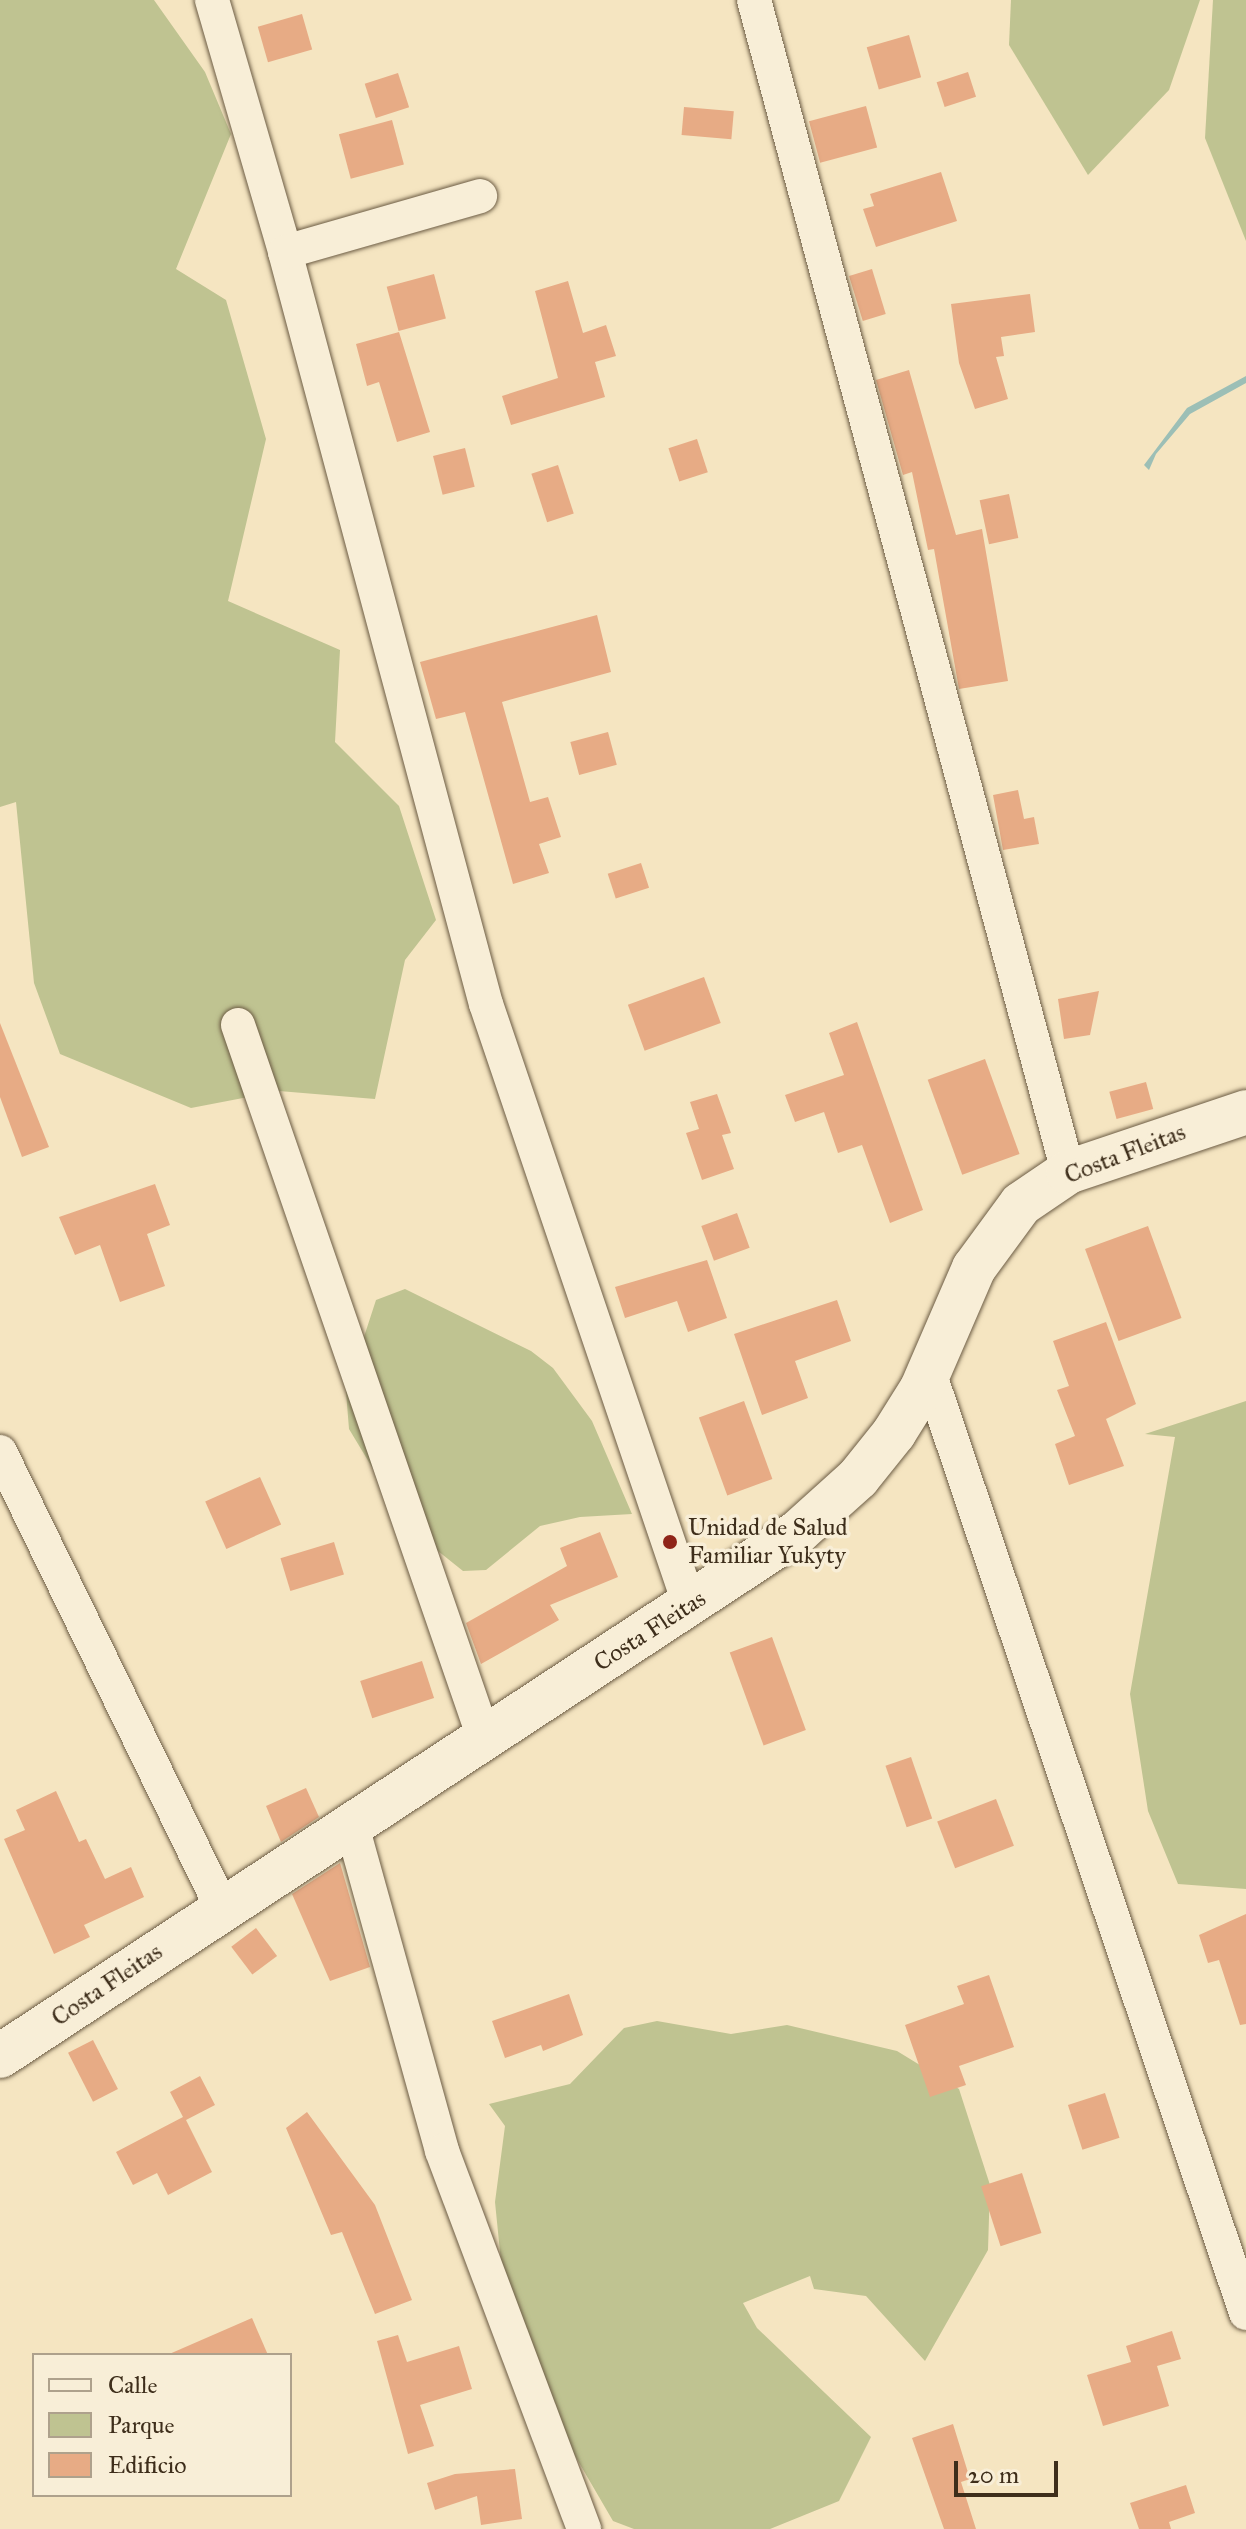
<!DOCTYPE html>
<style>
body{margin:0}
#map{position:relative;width:1246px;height:2529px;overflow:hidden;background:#f5e5c1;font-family:"IM FELL Great Primer",serif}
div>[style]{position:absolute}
.green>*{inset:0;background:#bfc391}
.water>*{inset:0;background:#9cbfb6}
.building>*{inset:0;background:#e7ab85;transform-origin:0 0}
.roads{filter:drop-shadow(0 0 2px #6c5c44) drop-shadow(0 0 2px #6c5c44)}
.minor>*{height:34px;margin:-17px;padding:0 17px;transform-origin:17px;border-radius:17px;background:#f8eed7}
.secondary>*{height:44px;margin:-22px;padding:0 22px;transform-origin:22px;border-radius:22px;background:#f8eed7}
.dots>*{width:22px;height:22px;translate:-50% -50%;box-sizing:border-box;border:4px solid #f8eed7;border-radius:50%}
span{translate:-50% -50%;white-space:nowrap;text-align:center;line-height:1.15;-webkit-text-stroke:7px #f8eed7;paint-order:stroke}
.street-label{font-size:24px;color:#3e2e1b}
.poi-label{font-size:24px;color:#3e2e1b}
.left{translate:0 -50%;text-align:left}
.legend{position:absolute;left:32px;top:2353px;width:260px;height:144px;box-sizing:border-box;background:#f8eed7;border:2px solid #aea18c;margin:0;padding:10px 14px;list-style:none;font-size:24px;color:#3e2e1b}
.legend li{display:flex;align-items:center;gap:16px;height:40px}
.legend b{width:40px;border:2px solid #aea18c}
.scale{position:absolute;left:954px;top:2461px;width:104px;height:36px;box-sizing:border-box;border:4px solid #3e2e1b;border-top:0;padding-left:10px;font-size:24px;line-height:28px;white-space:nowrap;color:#3e2e1b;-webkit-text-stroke:6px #f8eed7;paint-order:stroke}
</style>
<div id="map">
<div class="green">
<i style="clip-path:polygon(0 0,154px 0,205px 72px,231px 134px,176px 269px,226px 300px,266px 439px,228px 601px,340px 650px,335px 742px,399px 806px,436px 920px,405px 960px,375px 1099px,279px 1091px,191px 1108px,60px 1054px,34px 983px,16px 802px,0 807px)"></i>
<i style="clip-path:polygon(1011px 0,1200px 0,1169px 90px,1088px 175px,1009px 45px)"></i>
<i style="clip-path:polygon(1213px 0,1246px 0,1246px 241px,1205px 138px)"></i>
<i style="clip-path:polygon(405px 1289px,531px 1351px,553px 1368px,592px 1421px,632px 1514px,580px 1517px,540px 1526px,486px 1570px,463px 1571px,408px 1527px,349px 1429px,346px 1392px,376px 1300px)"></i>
<i style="clip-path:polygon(1246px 1401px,1246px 1889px,1178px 1884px,1148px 1811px,1130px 1694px,1175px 1437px,1145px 1434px)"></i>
<i style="clip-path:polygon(657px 2021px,731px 2034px,787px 2025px,897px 2051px,959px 2089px,990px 2185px,988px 2250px,925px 2361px,866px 2296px,814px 2289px,810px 2276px,743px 2303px,757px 2328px,871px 2437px,839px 2501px,770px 2529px,634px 2529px,613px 2521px,553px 2418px,503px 2282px,495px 2202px,505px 2126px,489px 2104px,570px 2084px,624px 2028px)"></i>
</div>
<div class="water">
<i style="clip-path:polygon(1246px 376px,1246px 383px,1190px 414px,1156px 454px,1149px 470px,1144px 465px,1187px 408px)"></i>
</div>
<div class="building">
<i style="left:302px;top:14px;width:37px;height:46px;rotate:74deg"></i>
<i style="left:909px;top:35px;width:44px;height:44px;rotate:74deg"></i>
<i style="left:968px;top:72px;width:26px;height:33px;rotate:72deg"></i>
<i style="left:398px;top:73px;width:36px;height:35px;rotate:72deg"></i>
<i style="left:866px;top:106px;width:43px;height:59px;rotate:75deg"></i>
<i style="left:684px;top:107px;width:50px;height:28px;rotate:5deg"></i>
<i style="left:392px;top:120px;width:46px;height:55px;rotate:75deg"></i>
<i style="clip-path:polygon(941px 172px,957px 221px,876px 247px,863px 209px,874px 206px,870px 194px)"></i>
<i style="left:872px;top:269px;width:47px;height:24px;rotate:73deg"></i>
<i style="left:434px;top:274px;width:46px;height:49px;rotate:75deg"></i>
<i style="clip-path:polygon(568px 281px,583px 333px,606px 325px,616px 356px,595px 362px,605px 397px,511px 425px,502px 396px,558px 378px,535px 291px)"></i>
<i style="clip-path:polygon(1030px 294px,1035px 332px,1001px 337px,1004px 356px,996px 357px,1008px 399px,975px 409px,959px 363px,951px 304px)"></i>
<i style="clip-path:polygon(399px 332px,430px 432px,397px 442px,379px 382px,367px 386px,356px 344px)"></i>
<i style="clip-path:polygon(909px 370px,956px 535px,982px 529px,1008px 681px,959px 689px,934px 549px,928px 550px,912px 472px,903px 475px,876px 380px)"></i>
<i style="left:697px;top:439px;width:35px;height:30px;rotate:72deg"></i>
<i style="left:465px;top:448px;width:40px;height:33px;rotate:76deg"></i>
<i style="left:558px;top:465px;width:51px;height:28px;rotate:72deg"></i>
<i style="left:1009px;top:494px;width:45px;height:30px;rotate:78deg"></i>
<i style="clip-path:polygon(597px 615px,611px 672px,502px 702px,530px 802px,548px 797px,561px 837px,539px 844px,549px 873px,513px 884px,465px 712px,436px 719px,420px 662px)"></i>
<i style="left:608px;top:732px;width:34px;height:39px;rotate:75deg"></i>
<i style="clip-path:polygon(1018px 790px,1024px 819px,1034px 817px,1039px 844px,1003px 850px,993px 795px)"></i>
<i style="left:641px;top:863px;width:26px;height:35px;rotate:72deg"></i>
<i style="left:704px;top:977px;width:49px;height:81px;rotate:70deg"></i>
<i style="clip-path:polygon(1099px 991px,1090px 1035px,1064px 1039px,1058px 999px)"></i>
<i style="clip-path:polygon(857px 1022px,923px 1210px,890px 1223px,862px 1145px,838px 1153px,824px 1112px,795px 1122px,785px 1095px,844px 1075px,829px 1033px)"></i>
<i style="clip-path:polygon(0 1023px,49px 1147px,22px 1157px,0 1097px)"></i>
<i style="left:985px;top:1059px;width:101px;height:61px;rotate:70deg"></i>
<i style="left:1146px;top:1082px;width:28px;height:38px;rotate:75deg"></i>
<i style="clip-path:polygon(717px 1094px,731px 1133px,722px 1135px,734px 1169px,702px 1180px,686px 1133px,699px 1129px,690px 1102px)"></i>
<i style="clip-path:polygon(155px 1184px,170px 1225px,147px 1234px,165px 1286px,120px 1302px,100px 1245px,75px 1255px,59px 1217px)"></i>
<i style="left:737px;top:1213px;width:37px;height:38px;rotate:70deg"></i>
<i style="left:1148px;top:1226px;width:98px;height:67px;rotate:70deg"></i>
<i style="clip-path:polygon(707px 1260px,727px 1318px,688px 1332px,677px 1301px,625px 1318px,615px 1287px)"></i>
<i style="clip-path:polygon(837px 1300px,851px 1341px,795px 1361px,808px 1398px,762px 1415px,734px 1334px)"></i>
<i style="clip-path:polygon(1106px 1322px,1136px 1404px,1106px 1419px,1124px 1466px,1069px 1485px,1055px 1444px,1075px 1436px,1057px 1390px,1069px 1386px,1053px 1341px)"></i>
<i style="left:744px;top:1401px;width:83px;height:48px;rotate:70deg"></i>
<i style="left:260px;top:1477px;width:52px;height:60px;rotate:66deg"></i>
<i style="clip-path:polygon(600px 1532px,618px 1577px,550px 1605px,559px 1620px,481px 1664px,466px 1623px,567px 1566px,560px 1548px)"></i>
<i style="left:334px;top:1542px;width:34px;height:56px;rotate:73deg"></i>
<i style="left:772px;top:1637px;width:99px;height:45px;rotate:70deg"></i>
<i style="left:422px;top:1661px;width:39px;height:65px;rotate:72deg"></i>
<i style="left:911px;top:1757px;width:65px;height:27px;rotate:71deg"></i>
<i style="clip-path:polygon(306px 1788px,319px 1817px,281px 1842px,266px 1806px)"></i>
<i style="clip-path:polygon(56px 1791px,79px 1842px,86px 1839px,105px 1879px,131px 1867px,144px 1897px,84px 1925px,90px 1937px,54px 1954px,4px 1839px,25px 1830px,16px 1810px)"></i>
<i style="left:996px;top:1799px;width:50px;height:63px;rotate:69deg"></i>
<i style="clip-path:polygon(340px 1863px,370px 1967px,330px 1981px,292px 1894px)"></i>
<i style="clip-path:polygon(1246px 1914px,1246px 2024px,1240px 2025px,1219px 1960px,1208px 1963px,1199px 1935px)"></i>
<i style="left:256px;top:1928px;width:35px;height:31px;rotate:53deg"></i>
<i style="clip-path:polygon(989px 1975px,1014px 2047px,959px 2066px,966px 2085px,930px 2097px,905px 2025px,964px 2004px,957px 1986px)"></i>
<i style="clip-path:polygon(569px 1994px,583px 2035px,543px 2051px,541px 2045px,505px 2058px,492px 2021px)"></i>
<i style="left:93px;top:2040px;width:55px;height:28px;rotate:63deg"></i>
<i style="clip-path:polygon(200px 2076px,215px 2105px,186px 2120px,212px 2172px,168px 2195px,157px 2173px,133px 2185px,116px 2152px,183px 2117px,170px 2092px)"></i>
<i style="left:1105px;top:2093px;width:47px;height:39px;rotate:72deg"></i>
<i style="clip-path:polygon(307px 2112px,375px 2205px,412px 2300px,375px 2314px,342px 2232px,331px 2235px,286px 2128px)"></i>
<i style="left:1022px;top:2173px;width:63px;height:43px;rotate:72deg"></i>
<i style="clip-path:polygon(252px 2318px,268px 2355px,167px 2355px)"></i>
<i style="clip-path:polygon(1172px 2331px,1181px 2359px,1157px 2366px,1169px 2406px,1103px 2426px,1087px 2375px,1131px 2362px,1126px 2346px)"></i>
<i style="clip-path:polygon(398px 2335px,407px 2362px,459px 2346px,472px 2389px,420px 2405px,434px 2446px,408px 2454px,377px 2341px)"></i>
<i style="clip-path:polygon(953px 2424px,970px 2479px,961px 2482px,976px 2529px,944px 2529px,912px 2438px)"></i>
<i style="clip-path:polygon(515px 2469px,522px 2519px,481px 2525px,477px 2496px,435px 2510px,427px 2483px,455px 2474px)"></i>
<i style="clip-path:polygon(1186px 2485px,1195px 2513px,1169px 2522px,1171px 2529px,1139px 2529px,1130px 2503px)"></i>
</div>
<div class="roads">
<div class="minor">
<i style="left:212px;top:0;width:262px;rotate:73.8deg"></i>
<i style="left:285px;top:252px;width:778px;rotate:75.04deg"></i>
<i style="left:486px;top:1004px;width:636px;rotate:71.28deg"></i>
<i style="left:754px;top:0;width:1213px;rotate:75deg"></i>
<i style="left:285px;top:252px;width:203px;rotate:-16deg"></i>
<i style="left:238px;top:1025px;width:754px;rotate:70.96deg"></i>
<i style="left:929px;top:1372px;width:993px;rotate:71.38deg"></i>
<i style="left:0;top:1452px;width:507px;rotate:64.04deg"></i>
<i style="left:352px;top:1826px;width:337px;rotate:74.5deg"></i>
<i style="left:442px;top:2151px;width:404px;rotate:69.4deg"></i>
</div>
<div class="secondary">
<i style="left:0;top:2056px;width:955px;rotate:-33.29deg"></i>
<i style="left:798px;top:1532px;width:81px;rotate:-42deg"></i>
<i style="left:858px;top:1478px;width:58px;rotate:-51.3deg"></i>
<i style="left:894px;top:1433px;width:53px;rotate:-58.1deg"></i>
<i style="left:922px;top:1388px;width:131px;rotate:-66.6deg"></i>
<i style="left:974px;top:1268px;width:79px;rotate:-53.7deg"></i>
<i style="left:1021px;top:1204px;width:57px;rotate:-34.2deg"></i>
<i style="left:1068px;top:1172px;width:188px;rotate:-18.6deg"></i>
</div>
</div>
<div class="dots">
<i style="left:670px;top:1542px;background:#8f2418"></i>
</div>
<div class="street-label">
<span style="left:1125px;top:1154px;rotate:-21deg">Costa Fleitas</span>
<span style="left:650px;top:1631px;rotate:-33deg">Costa Fleitas</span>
<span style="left:107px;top:1985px;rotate:-34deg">Costa Fleitas</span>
</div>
<div class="poi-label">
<span class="left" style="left:688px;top:1542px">Unidad de Salud<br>Familiar Yukyty</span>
</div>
<ul class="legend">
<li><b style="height:10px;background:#f8eed7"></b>Calle</li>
<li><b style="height:22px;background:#bfc391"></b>Parque</li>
<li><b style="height:22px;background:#e7ab85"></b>Edificio</li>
</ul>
<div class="scale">20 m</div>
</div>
